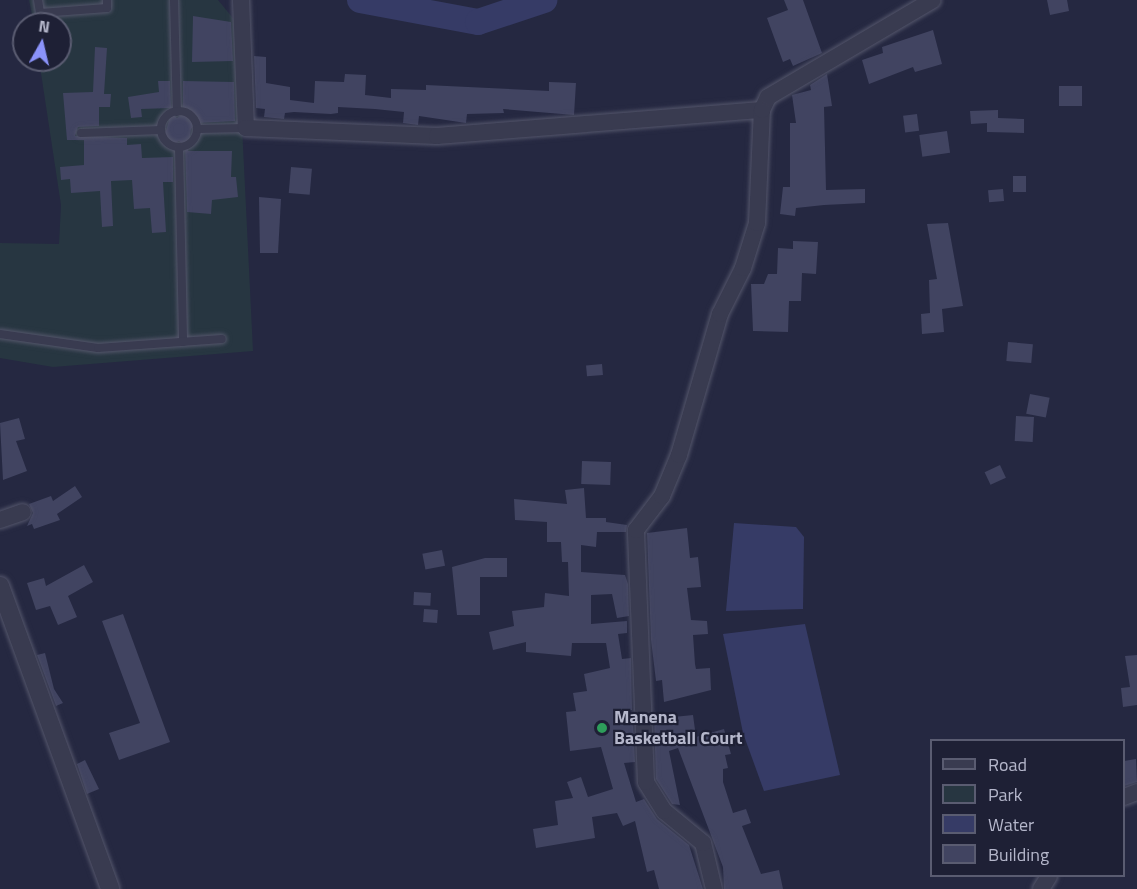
<!DOCTYPE html>
<style>
body{margin:0}
#map{position:relative;width:1137px;height:889px;overflow:hidden;background:#252841;font-family:"Titillium Web",sans-serif}
div>[style]{position:absolute}
.green>*{inset:0;background:#273641}
.water>*{inset:0;background:#363b66}
.river>*{height:26px;margin:-13px;padding:0 13px;transform-origin:13px;border-radius:13px;background:#363b66}
.building>*{inset:0;background:#414461;transform-origin:0 0}
.roads{filter:drop-shadow(0 0 2px #54566b) drop-shadow(0 0 2px #54566b)}
.service>*{height:8px;margin:-4px;padding:0 4px;transform-origin:4px;border-radius:4px;background:#393b50}
.service>.ring{margin:-4px;padding:0;box-sizing:content-box;background:none;border:8px solid #393b50;border-radius:50%}
.minor>*{height:16px;margin:-8px;padding:0 8px;transform-origin:8px;border-radius:8px;background:#393b50}
.tertiary>*{height:18px;margin:-9px;padding:0 9px;transform-origin:9px;border-radius:9px;background:#393b50}
.dots>*{width:16px;height:16px;translate:-50% -50%;box-sizing:border-box;border:3px solid #1e2035;border-radius:50%}
span{translate:-50% -50%;white-space:nowrap;text-align:center;line-height:1.15;-webkit-text-stroke:4.5px #1e2035;paint-order:stroke}
.poi-label{font-size:18px;color:#b5b7cb;font-weight:700}
.left{translate:0 -50%;text-align:left}
.legend{position:absolute;left:930px;top:739px;width:195px;height:138px;box-sizing:border-box;background:#1e2035;border:2px solid #5a5c71;margin:0;padding:8px 10px;list-style:none;font-size:18px;color:#b5b7cb}
.legend li{display:flex;align-items:center;gap:12px;height:30px}
.legend b{width:30px;border:2px solid #5a5c71}
.north{position:absolute;left:12px;top:12px;width:60px;height:60px;box-sizing:border-box;background:#1e2035;border:2px solid #5a5c71;border-radius:50%;rotate:8deg;font-size:16px;font-weight:700;line-height:24px;text-align:center;color:#b5b7cb}
.north::after{content:'';display:block;margin:auto;width:21px;height:27px;background:#8b93fa;clip-path:polygon(50% 0,100% 100%,50% 72%,0 100%)}
</style>
<div id="map">
<div class="green">
<i style="clip-path:polygon(29px 0,218px 0,237px 23px,253px 351px,53px 367px,0 358px,0 243px,59px 244px,61px 205px,39px 60px,60px 60px,60px 24px,34px 24px)"></i>
</div>
<div class="water">
<i style="clip-path:polygon(734px 523px,796px 527px,804px 537px,803px 609px,726px 611px)"></i>
<i style="clip-path:polygon(805px 624px,840px 775px,764px 791px,743px 733px,723px 634px)"></i>
</div>
<div class="river">
<i style="left:360px;top:0;width:120px;rotate:10.6deg"></i>
<i style="left:478px;top:22px;width:70px;rotate:-18.4deg"></i>
</div>
<div class="building">
<i style="clip-path:polygon(784px 0,803px 0,822px 53px,793px 66px,790px 59px,783px 62px,767px 18px,788px 10px)"></i>
<i style="clip-path:polygon(1047px 0,1067px 0,1069px 11px,1050px 15px)"></i>
<i style="clip-path:polygon(193px 16px,231px 22px,233px 61px,192px 62px)"></i>
<i style="clip-path:polygon(933px 30px,942px 64px,915px 72px,913px 67px,869px 84px,862px 60px,883px 53px,882px 47px)"></i>
<i style="clip-path:polygon(95px 47px,107px 48px,104px 94px,111px 94px,110px 107px,99px 107px,99px 126px,78px 127px,75px 136px,127px 138px,127px 145px,141px 144px,142px 158px,173px 157px,173px 182px,163px 182px,166px 232px,152px 233px,150px 208px,134px 209px,132px 180px,111px 181px,113px 226px,102px 227px,100px 191px,71px 193px,70px 179px,61px 180px,60px 167px,84px 165px,84px 140px,67px 140px,63px 93px,93px 92px)"></i>
<i style="clip-path:polygon(254px 56px,266px 57px,266px 83px,290px 87px,290px 100px,314px 103px,315px 81px,344px 82px,345px 74px,366px 75px,365px 95px,391px 98px,391px 89px,426px 90px,426px 85px,549px 91px,549px 82px,576px 83px,574px 115px,503px 109px,504px 113px,467px 114px,466px 123px,419px 116px,418px 125px,403px 123px,404px 112px,375px 109px,338px 107px,338px 113px,331px 114px,294px 112px,285px 113px,284px 119px,264px 117px,265px 109px,256px 108px)"></i>
<i style="clip-path:polygon(827px 74px,832px 106px,824px 107px,826px 190px,865px 189px,865px 203px,824px 205px,796px 208px,795px 216px,780px 214px,783px 187px,790px 187px,790px 123px,796px 123px,792px 95px,811px 90px,810px 85px)"></i>
<i style="clip-path:polygon(158px 81px,170px 81px,171px 108px,141px 109px,142px 117px,131px 118px,128px 97px,159px 92px)"></i>
<i style="clip-path:polygon(183px 81px,234px 82px,235px 121px,196px 123px,191px 129px,188px 151px,232px 151px,231px 177px,236px 177px,238px 197px,212px 200px,211px 214px,187px 212px,185px 146px,179px 141px,173px 144px,165px 134px,171px 113px,177px 118px,183px 114px)"></i>
<i style="left:1082px;top:86px;width:20px;height:23px;rotate:90deg"></i>
<i style="clip-path:polygon(998px 110px,998px 118px,1024px 119px,1024px 133px,987px 132px,987px 123px,971px 124px,970px 111px)"></i>
<i style="left:917px;top:114px;width:17px;height:14px;rotate:83deg"></i>
<i style="left:947px;top:131px;width:22px;height:28px;rotate:82deg"></i>
<i style="left:291px;top:167px;width:21px;height:26px;rotate:5deg"></i>
<i style="left:1013px;top:176px;width:13px;height:16px"></i>
<i style="left:1003px;top:189px;width:12px;height:15px;rotate:85deg"></i>
<i style="clip-path:polygon(259px 197px,281px 199px,278px 253px,260px 253px)"></i>
<i style="clip-path:polygon(948px 223px,963px 306px,942px 309px,944px 332px,922px 334px,921px 314px,930px 313px,929px 280px,937px 279px,927px 224px)"></i>
<i style="clip-path:polygon(793px 241px,818px 242px,816px 274px,802px 273px,801px 301px,789px 301px,788px 332px,753px 331px,751px 284px,764px 284px,768px 274px,777px 274px,778px 248px,793px 249px)"></i>
<i style="left:1008px;top:342px;width:25px;height:19px;rotate:5deg"></i>
<i style="left:602px;top:364px;width:11px;height:16px;rotate:85deg"></i>
<i style="left:1030px;top:394px;width:20px;height:20px;rotate:11deg"></i>
<i style="left:1016px;top:416px;width:18px;height:25px;rotate:3deg"></i>
<i style="clip-path:polygon(19px 418px,25px 439px,16px 441px,27px 471px,3px 480px,0 423px)"></i>
<i style="left:582px;top:461px;width:29px;height:23px;rotate:2deg"></i>
<i style="left:1000px;top:465px;width:14px;height:17px;rotate:65deg"></i>
<i style="clip-path:polygon(75px 486px,82px 497px,57px 514px,60px 520px,34px 529px,32px 524px,27px 526px,33px 513px,29px 504px,51px 496px,53px 501px)"></i>
<i style="clip-path:polygon(584px 488px,586px 518px,606px 518px,606px 522px,627px 525px,626px 532px,597px 532px,596px 547px,581px 545px,581px 572px,625px 575px,628px 584px,629px 616px,617px 618px,612px 594px,591px 595px,591px 624px,627px 621px,627px 633px,618px 634px,622px 659px,631px 658px,632px 710px,624px 712px,625px 722px,633px 721px,635px 762px,624px 763px,636px 802px,644px 799px,657px 819px,689px 845px,703px 889px,659px 889px,654px 870px,647px 872px,635px 821px,623px 826px,617px 813px,592px 817px,595px 838px,536px 848px,533px 829px,558px 825px,555px 801px,573px 798px,567px 782px,581px 777px,588px 797px,613px 789px,601px 747px,570px 751px,566px 712px,576px 711px,573px 693px,587px 691px,584px 674px,610px 668px,606px 643px,572px 643px,571px 656px,526px 652px,526px 642px,493px 650px,489px 632px,514px 626px,512px 611px,544px 607px,545px 593px,569px 596px,568px 562px,562px 562px,561px 542px,547px 542px,547px 522px,515px 520px,514px 499px,567px 504px,565px 490px)"></i>
<i style="clip-path:polygon(687px 528px,690px 558px,698px 557px,701px 587px,687px 588px,691px 620px,707px 621px,708px 634px,693px 635px,695px 664px,696px 669px,710px 668px,711px 690px,664px 702px,662px 680px,656px 681px,651px 640px,647px 533px)"></i>
<i style="left:442px;top:550px;width:16px;height:20px;rotate:79deg"></i>
<i style="clip-path:polygon(485px 558px,507px 558px,507px 577px,480px 577px,480px 615px,457px 615px,452px 567px)"></i>
<i style="clip-path:polygon(84px 565px,93px 582px,68px 596px,77px 617px,58px 625px,50px 606px,36px 610px,27px 583px,44px 578px,46px 586px)"></i>
<i style="left:414px;top:592px;width:17px;height:13px;rotate:3deg"></i>
<i style="left:424px;top:609px;width:14px;height:13px;rotate:4deg"></i>
<i style="clip-path:polygon(123px 614px,170px 742px,119px 760px,109px 733px,140px 723px,102px 621px)"></i>
<i style="clip-path:polygon(45px 653px,54px 689px,63px 703px,56px 706px,37px 655px)"></i>
<i style="clip-path:polygon(1137px 655px,1137px 705px,1123px 707px,1121px 688px,1130px 687px,1125px 656px)"></i>
<i style="clip-path:polygon(693px 715px,696px 737px,724px 729px,731px 754px,725px 755px,728px 768px,723px 769px,723px 782px,733px 813px,746px 809px,751px 823px,742px 826px,761px 874px,779px 870px,783px 889px,724px 889px,723px 867px,678px 748px,669px 751px,680px 805px,672px 804px,656px 779px,654px 719px)"></i>
<i style="clip-path:polygon(1136px 759px,1137px 782px,1124px 786px,1124px 761px)"></i>
<i style="clip-path:polygon(85px 760px,99px 789px,87px 794px,77px 764px)"></i>
</div>
<div class="roads">
<div class="service">
<i style="left:38px;top:0;width:13px;rotate:81deg"></i>
<i style="left:40px;top:13px;width:67px;rotate:-4.3deg"></i>
<i style="left:107px;top:8px;width:8px;rotate:-90deg"></i>
<i style="left:174px;top:0;width:112px;rotate:88.5deg"></i>
<i class="ring" style="left:161px;top:111px;width:28px;height:28px"></i>
<i style="left:197px;top:129px;width:49px;rotate:-1.2deg"></i>
<i style="left:81px;top:133px;width:80px;rotate:-2.1deg"></i>
<i style="left:179px;top:147px;width:195px;rotate:88.8deg"></i>
<i style="left:0;top:334px;width:99px;rotate:8.1deg"></i>
<i style="left:98px;top:348px;width:124px;rotate:-4.2deg"></i>
</div>
<div class="minor">
<i style="left:241px;top:0;width:128px;rotate:87.8deg"></i>
<i style="left:246px;top:128px;width:191px;rotate:2.4deg"></i>
<i style="left:437px;top:136px;width:326px;rotate:-4.6deg"></i>
<i style="left:0;top:520px;width:24px;rotate:-19deg"></i>
<i style="left:1124px;top:797px;width:14px;rotate:-21deg"></i>
<i style="left:714px;top:889px;width:47px;rotate:-103.4deg"></i>
<i style="left:703px;top:843px;width:50px;rotate:-140.6deg"></i>
<i style="left:664px;top:811px;width:34px;rotate:-122deg"></i>
<i style="left:646px;top:782px;width:252px;rotate:-92.3deg"></i>
<i style="left:636px;top:530px;width:43px;rotate:-52.6deg"></i>
<i style="left:662px;top:496px;width:44px;rotate:-67.5deg"></i>
<i style="left:679px;top:455px;width:147px;rotate:-73.8deg"></i>
<i style="left:720px;top:314px;width:51px;rotate:-63.4deg"></i>
<i style="left:743px;top:268px;width:47px;rotate:-72.7deg"></i>
<i style="left:757px;top:223px;width:113px;rotate:-87.5deg"></i>
<i style="left:762px;top:110px;width:14px;rotate:-65deg"></i>
<i style="left:768px;top:97px;width:191px;rotate:-30.5deg"></i>
<i style="left:1041px;top:889px;width:15px;rotate:-58deg"></i>
</div>
<div class="tertiary">
<i style="left:0;top:586px;width:322px;rotate:70deg"></i>
</div>
</div>
<div class="dots">
<i style="left:602px;top:728px;background:#2e9e5b"></i>
</div>
<div class="poi-label">
<span class="left" style="left:614px;top:728px">Manena<br>Basketball Court</span>
</div>
<ul class="legend">
<li><b style="height:8px;background:#393b50"></b>Road</li>
<li><b style="height:16px;background:#273641"></b>Park</li>
<li><b style="height:16px;background:#363b66"></b>Water</li>
<li><b style="height:16px;background:#414461"></b>Building</li>
</ul>
<div class="north">N</div>
</div>
